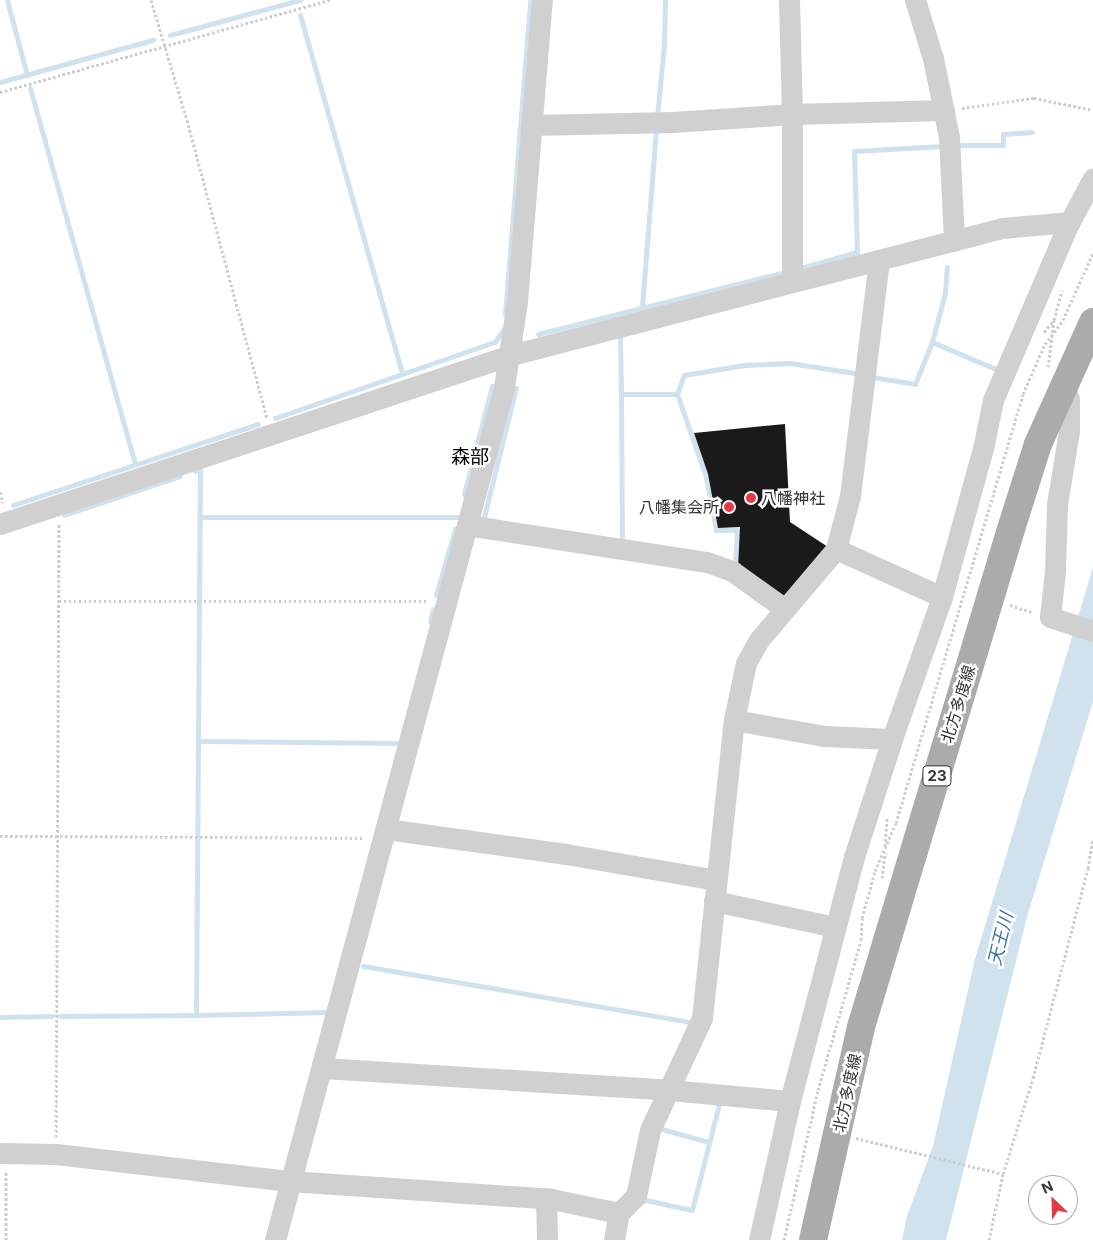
<!DOCTYPE html>
<meta charset="utf-8">
<style>
body{margin:0}
#map{position:relative;width:1093px;height:1240px;overflow:hidden;background:#fff;font-family:Inter,"Noto Sans JP",sans-serif}
div>[style]{position:absolute}
.water>*{inset:0;background:#cfe2ee}
.stream>*{height:5px;margin:-2.5px;padding:0 2.5px;transform-origin:2.5px;border-radius:2.5px;background:#cfe2ee}
.building>*{inset:0;background:#1a1a1a}
.path>*{height:3px;margin-top:-1.5px;transform-origin:0;background:repeating-linear-gradient(90deg,#cdcdcd 0 2.5px,transparent 0 5px)}
.minor>*{height:21px;margin:-10.5px;padding:0 10.5px;transform-origin:10.5px;border-radius:10.5px;background:#d0d0d0}
.major>*{height:28px;margin:-14px;padding:0 14px;transform-origin:14px;border-radius:14px;background:#ababab}
.dots>*{width:14px;height:14px;translate:-50% -50%;box-sizing:border-box;border:2px solid #fff;border-radius:50%}
span{translate:-50% -50%;white-space:nowrap;text-align:center;line-height:1.15;-webkit-text-stroke:5px #fff;paint-order:stroke}
.shield-label span{padding:1px 4px;background:#fff;border:1px solid;border-radius:4px;-webkit-text-stroke-width:0}
.shield-label{font-size:15px;color:#333;font-weight:700}
.poi-label{font-size:16px;color:#333}
.left{translate:0 -50%;text-align:left}
.right{translate:-100% -50%;text-align:right}
.street-label{font-size:16px;color:#333}
.water-label{font-size:18px;color:#3f7597;font-style:italic}
.quarter-label{font-size:19px;color:#000}
.north{position:absolute;left:1028px;top:1175px;width:50px;height:50px;box-sizing:border-box;background:#fff;border:1px solid #adadad;border-radius:50%;rotate:336deg;font-size:14px;font-weight:700;line-height:20px;text-align:center;color:#333}
.north::after{content:'';display:block;margin:auto;width:18px;height:22px;background:#e63946;clip-path:polygon(50% 0,100% 100%,50% 72%,0 100%)}
</style>
<div id="map">
<div class="water">
<i style="clip-path:polygon(1093px 567px,1093px 702px,1027px 917px,946px 1240px,902px 1240px,907px 1216px,933px 1146px,975px 959px)"></i>
</div>
<div class="stream">
<i style="left:7px;top:0;width:78px;rotate:75.1deg"></i>
<i style="left:300px;top:15px;width:373px;rotate:74.1deg"></i>
<i style="left:170px;top:35px;width:135px;rotate:-15.1deg"></i>
<i style="left:0;top:82px;width:159px;rotate:-15.4deg"></i>
<i style="left:30px;top:88px;width:390px;rotate:74.4deg"></i>
<i style="left:657px;top:117px;width:73px;rotate:-84.5deg"></i>
<i style="left:664px;top:44px;width:44px;rotate:-88.7deg"></i>
<i style="left:955px;top:145px;width:48px"></i>
<i style="left:1003px;top:145px;width:11px;rotate:-90deg"></i>
<i style="left:1003px;top:134px;width:29px;rotate:-4deg"></i>
<i style="left:804px;top:267px;width:55px;rotate:-15.8deg"></i>
<i style="left:857px;top:252px;width:101px;rotate:-91.7deg"></i>
<i style="left:854px;top:151px;width:89px;rotate:-3.2deg"></i>
<i style="left:642px;top:307px;width:180px;rotate:-85.5deg"></i>
<i style="left:505px;top:314px;width:315px;rotate:-85.4deg"></i>
<i style="left:538px;top:334px;width:254px;rotate:-14.1deg"></i>
<i style="left:620px;top:337px;width:57px;rotate:89deg"></i>
<i style="left:932px;top:342px;width:69px;rotate:22.9deg"></i>
<i style="left:872px;top:377px;width:44px;rotate:9.2deg"></i>
<i style="left:915px;top:384px;width:45px;rotate:-68deg"></i>
<i style="left:932px;top:342px;width:51px;rotate:-75.1deg"></i>
<i style="left:945px;top:293px;width:26px;rotate:-86deg"></i>
<i style="left:677px;top:394px;width:88px;rotate:70.7deg"></i>
<i style="left:706px;top:477px;width:54px;rotate:79.3deg"></i>
<i style="left:716px;top:530px;width:21px"></i>
<i style="left:737px;top:530px;width:35px;rotate:93deg"></i>
<i style="left:275px;top:418px;width:233px;rotate:-19.1deg"></i>
<i style="left:495px;top:342px;width:17px;rotate:-57deg"></i>
<i style="left:195px;top:471px;width:5px;rotate:-22deg"></i>
<i style="left:200px;top:469px;width:546px;rotate:90.42deg"></i>
<i style="left:196px;top:1015px;width:132px;rotate:-1.3deg"></i>
<i style="left:328px;top:1012px;width:3px;rotate:108deg"></i>
<i style="left:464px;top:494px;width:112px;rotate:-75.5deg"></i>
<i style="left:13px;top:505px;width:258px;rotate:-18.3deg"></i>
<i style="left:64px;top:515px;width:122px;rotate:-18.6deg"></i>
<i style="left:200px;top:517px;width:258px"></i>
<i style="left:488px;top:521px;width:6px;rotate:-135deg"></i>
<i style="left:484px;top:517px;width:133px;rotate:-76.1deg"></i>
<i style="left:516px;top:388px;width:4px;rotate:180deg"></i>
<i style="left:620px;top:541px;width:2px"></i>
<i style="left:622px;top:541px;width:147px;rotate:-90.4deg"></i>
<i style="left:621px;top:394px;width:56px"></i>
<i style="left:677px;top:394px;width:20px;rotate:-70deg"></i>
<i style="left:684px;top:375px;width:61px;rotate:-9.5deg"></i>
<i style="left:744px;top:365px;width:46px;rotate:-2.5deg"></i>
<i style="left:790px;top:363px;width:72px;rotate:8.8deg"></i>
<i style="left:436px;top:595px;width:69px;rotate:-73.9deg"></i>
<i style="left:430px;top:621px;width:12px;rotate:-76deg"></i>
<i style="left:198px;top:741px;width:201px;rotate:0.6deg"></i>
<i style="left:363px;top:966px;width:333px;rotate:9.7deg"></i>
<i style="left:691px;top:1022px;width:4px;rotate:117deg"></i>
<i style="left:60px;top:1016px;width:136px;rotate:-0.4deg"></i>
<i style="left:0;top:1017px;width:52px;rotate:-1.1deg"></i>
<i style="left:658px;top:1128px;width:53px;rotate:15.4deg"></i>
<i style="left:641px;top:1199px;width:52px;rotate:12.2deg"></i>
<i style="left:692px;top:1210px;width:114px;rotate:-75.7deg"></i>
</div>
<div class="building">
<i style="clip-path:polygon(785px 424px,790px 522px,828px 547px,782px 600px,738px 568px,740px 527px,718px 528px,708px 474px,694px 433px)"></i>
</div>
<div class="path">
<i style="left:151px;top:0;width:125px;rotate:73.3deg"></i>
<i style="left:187px;top:120px;width:309px;rotate:75deg"></i>
<i style="left:0;top:92px;width:343px;rotate:-15.6deg"></i>
<i style="left:962px;top:108px;width:73px;rotate:-7.9deg"></i>
<i style="left:1034px;top:98px;width:60px;rotate:11.5deg"></i>
<i style="left:1044px;top:332px;width:16px;rotate:-50deg"></i>
<i style="left:1048px;top:367px;width:47px;rotate:-82.7deg"></i>
<i style="left:1054px;top:320px;width:31px;rotate:-75deg"></i>
<i style="left:0;top:492px;width:11px;rotate:75deg"></i>
<i style="left:59px;top:601px;width:369px"></i>
<i style="left:1010px;top:605px;width:23px;rotate:18deg"></i>
<i style="left:0;top:836px;width:365px;rotate:0.3deg"></i>
<i style="left:885px;top:846px;width:28px;rotate:-86deg"></i>
<i style="left:882px;top:878px;width:26px;rotate:-83deg"></i>
<i style="left:56px;top:1137px;width:614px;rotate:-89.72deg"></i>
<i style="left:856px;top:1138px;width:151px;rotate:13.8deg"></i>
<i style="left:6px;top:1240px;width:68px;rotate:-90deg"></i>
<i style="left:784px;top:1240px;width:154px;rotate:-77.2deg"></i>
<i style="left:818px;top:1090px;width:156px;rotate:-74deg"></i>
<i style="left:861px;top:940px;width:22px;rotate:-87deg"></i>
<i style="left:862px;top:918px;width:49px;rotate:-74.5deg"></i>
<i style="left:875px;top:871px;width:52px;rotate:-66.4deg"></i>
<i style="left:896px;top:823px;width:447px;rotate:-73.5deg"></i>
<i style="left:1023px;top:394px;width:55px;rotate:-66.3deg"></i>
<i style="left:1045px;top:344px;width:30px;rotate:-53deg"></i>
<i style="left:1063px;top:320px;width:73px;rotate:-65.9deg"></i>
<i style="left:989px;top:1240px;width:67px;rotate:-78deg"></i>
<i style="left:1003px;top:1174px;width:101px;rotate:-72.6deg"></i>
<i style="left:1033px;top:1078px;width:217px;rotate:-75.3deg"></i>
<i style="left:1088px;top:868px;width:30px;rotate:-81deg"></i>
</div>
<div class="minor">
<i style="left:789px;top:0;width:114px;rotate:88.5deg"></i>
<i style="left:792px;top:114px;width:152px;rotate:-1.5deg"></i>
<i style="left:915px;top:0;width:61px;rotate:72.8deg"></i>
<i style="left:933px;top:58px;width:81px;rotate:78.6deg"></i>
<i style="left:949px;top:137px;width:104px;rotate:87.2deg"></i>
<i style="left:531px;top:125px;width:142px;rotate:-1.2deg"></i>
<i style="left:673px;top:122px;width:119px;rotate:-3.8deg"></i>
<i style="left:792px;top:114px;width:167px;rotate:90deg"></i>
<i style="left:1065px;top:387px;width:13px;rotate:72deg"></i>
<i style="left:1069px;top:399px;width:32px;rotate:90deg"></i>
<i style="left:1069px;top:431px;width:74px;rotate:99.3deg"></i>
<i style="left:1057px;top:504px;width:67px;rotate:91.7deg"></i>
<i style="left:1055px;top:571px;width:46px;rotate:96.2deg"></i>
<i style="left:1050px;top:617px;width:45px;rotate:18deg"></i>
<i style="left:0;top:524px;width:538px;rotate:-18.3deg"></i>
<i style="left:511px;top:355px;width:507px;rotate:-14.5deg"></i>
<i style="left:1002px;top:228px;width:68px;rotate:-5deg"></i>
<i style="left:467px;top:525px;width:243px;rotate:8.8deg"></i>
<i style="left:707px;top:562px;width:27px;rotate:20deg"></i>
<i style="left:732px;top:571px;width:65px;rotate:35.6deg"></i>
<i style="left:836px;top:549px;width:116px;rotate:24.4deg"></i>
<i style="left:734px;top:720px;width:91px;rotate:10.1deg"></i>
<i style="left:824px;top:736px;width:68px;rotate:2.5deg"></i>
<i style="left:386px;top:829px;width:182px;rotate:7.9deg"></i>
<i style="left:566px;top:854px;width:152px;rotate:9.8deg"></i>
<i style="left:714px;top:901px;width:124px;rotate:12.1deg"></i>
<i style="left:323px;top:1068px;width:347px;rotate:3.6deg"></i>
<i style="left:669px;top:1090px;width:121px;rotate:5.2deg"></i>
<i style="left:0;top:1153px;width:56px;rotate:1deg"></i>
<i style="left:56px;top:1154px;width:236px;rotate:6.6deg"></i>
<i style="left:290px;top:1181px;width:262px;rotate:3.9deg"></i>
<i style="left:551px;top:1199px;width:69px;rotate:11.6deg"></i>
<i style="left:546px;top:1198px;width:42px;rotate:88.6deg"></i>
<i style="left:275px;top:1240px;width:883px;rotate:-74.97deg"></i>
<i style="left:504px;top:387px;width:86px;rotate:-81.3deg"></i>
<i style="left:517px;top:302px;width:303px;rotate:-85.3deg"></i>
<i style="left:614px;top:1240px;width:27px;rotate:-80deg"></i>
<i style="left:619px;top:1213px;width:24px;rotate:-45deg"></i>
<i style="left:636px;top:1196px;width:67px;rotate:-78deg"></i>
<i style="left:650px;top:1130px;width:123px;rotate:-65.1deg"></i>
<i style="left:702px;top:1018px;width:300px;rotate:-83.9deg"></i>
<i style="left:734px;top:720px;width:58px;rotate:-78.1deg"></i>
<i style="left:746px;top:663px;width:25px;rotate:-61deg"></i>
<i style="left:758px;top:641px;width:121px;rotate:-49.7deg"></i>
<i style="left:836px;top:549px;width:55px;rotate:-75.2deg"></i>
<i style="left:850px;top:496px;width:238px;rotate:-83deg"></i>
<i style="left:759px;top:1240px;width:142px;rotate:-77.4deg"></i>
<i style="left:790px;top:1101px;width:252px;rotate:-75.3deg"></i>
<i style="left:854px;top:857px;width:124px;rotate:-72.1deg"></i>
<i style="left:892px;top:739px;width:151px;rotate:-70.6deg"></i>
<i style="left:942px;top:597px;width:159px;rotate:-74.6deg"></i>
<i style="left:984px;top:444px;width:45px;rotate:-78.4deg"></i>
<i style="left:993px;top:400px;width:188px;rotate:-66.8deg"></i>
<i style="left:1067px;top:227px;width:55px;rotate:-62deg"></i>
</div>
<div class="major">
<i style="left:813px;top:1240px;width:218px;rotate:-77.3deg"></i>
<i style="left:861px;top:1027px;width:520px;rotate:-73.24deg"></i>
<i style="left:1011px;top:529px;width:89px;rotate:-72.4deg"></i>
<i style="left:1038px;top:444px;width:134px;rotate:-65.7deg"></i>
</div>
<div class="dots">
<i style="left:751px;top:498px;background:#e63946"></i>
<i style="left:729px;top:507px;background:#e63946"></i>
</div>
<div class="shield-label">
<span style="left:937px;top:776px">23</span>
</div>
<div class="poi-label">
<span class="left" style="left:761px;top:498px">八幡神社</span>
<span class="right" style="left:719px;top:507px">八幡集会所</span>
</div>
<div class="street-label">
<span style="left:958px;top:704px;rotate:-73deg">北方多度線</span>
<span style="left:847px;top:1093px;rotate:-78deg">北方多度線</span>
</div>
<div class="water-label">
<span style="left:1001px;top:939px;rotate:-76deg">天王川</span>
</div>
<div class="quarter-label">
<span style="left:470px;top:457px">森部</span>
</div>
<div class="north">N</div>
</div>
